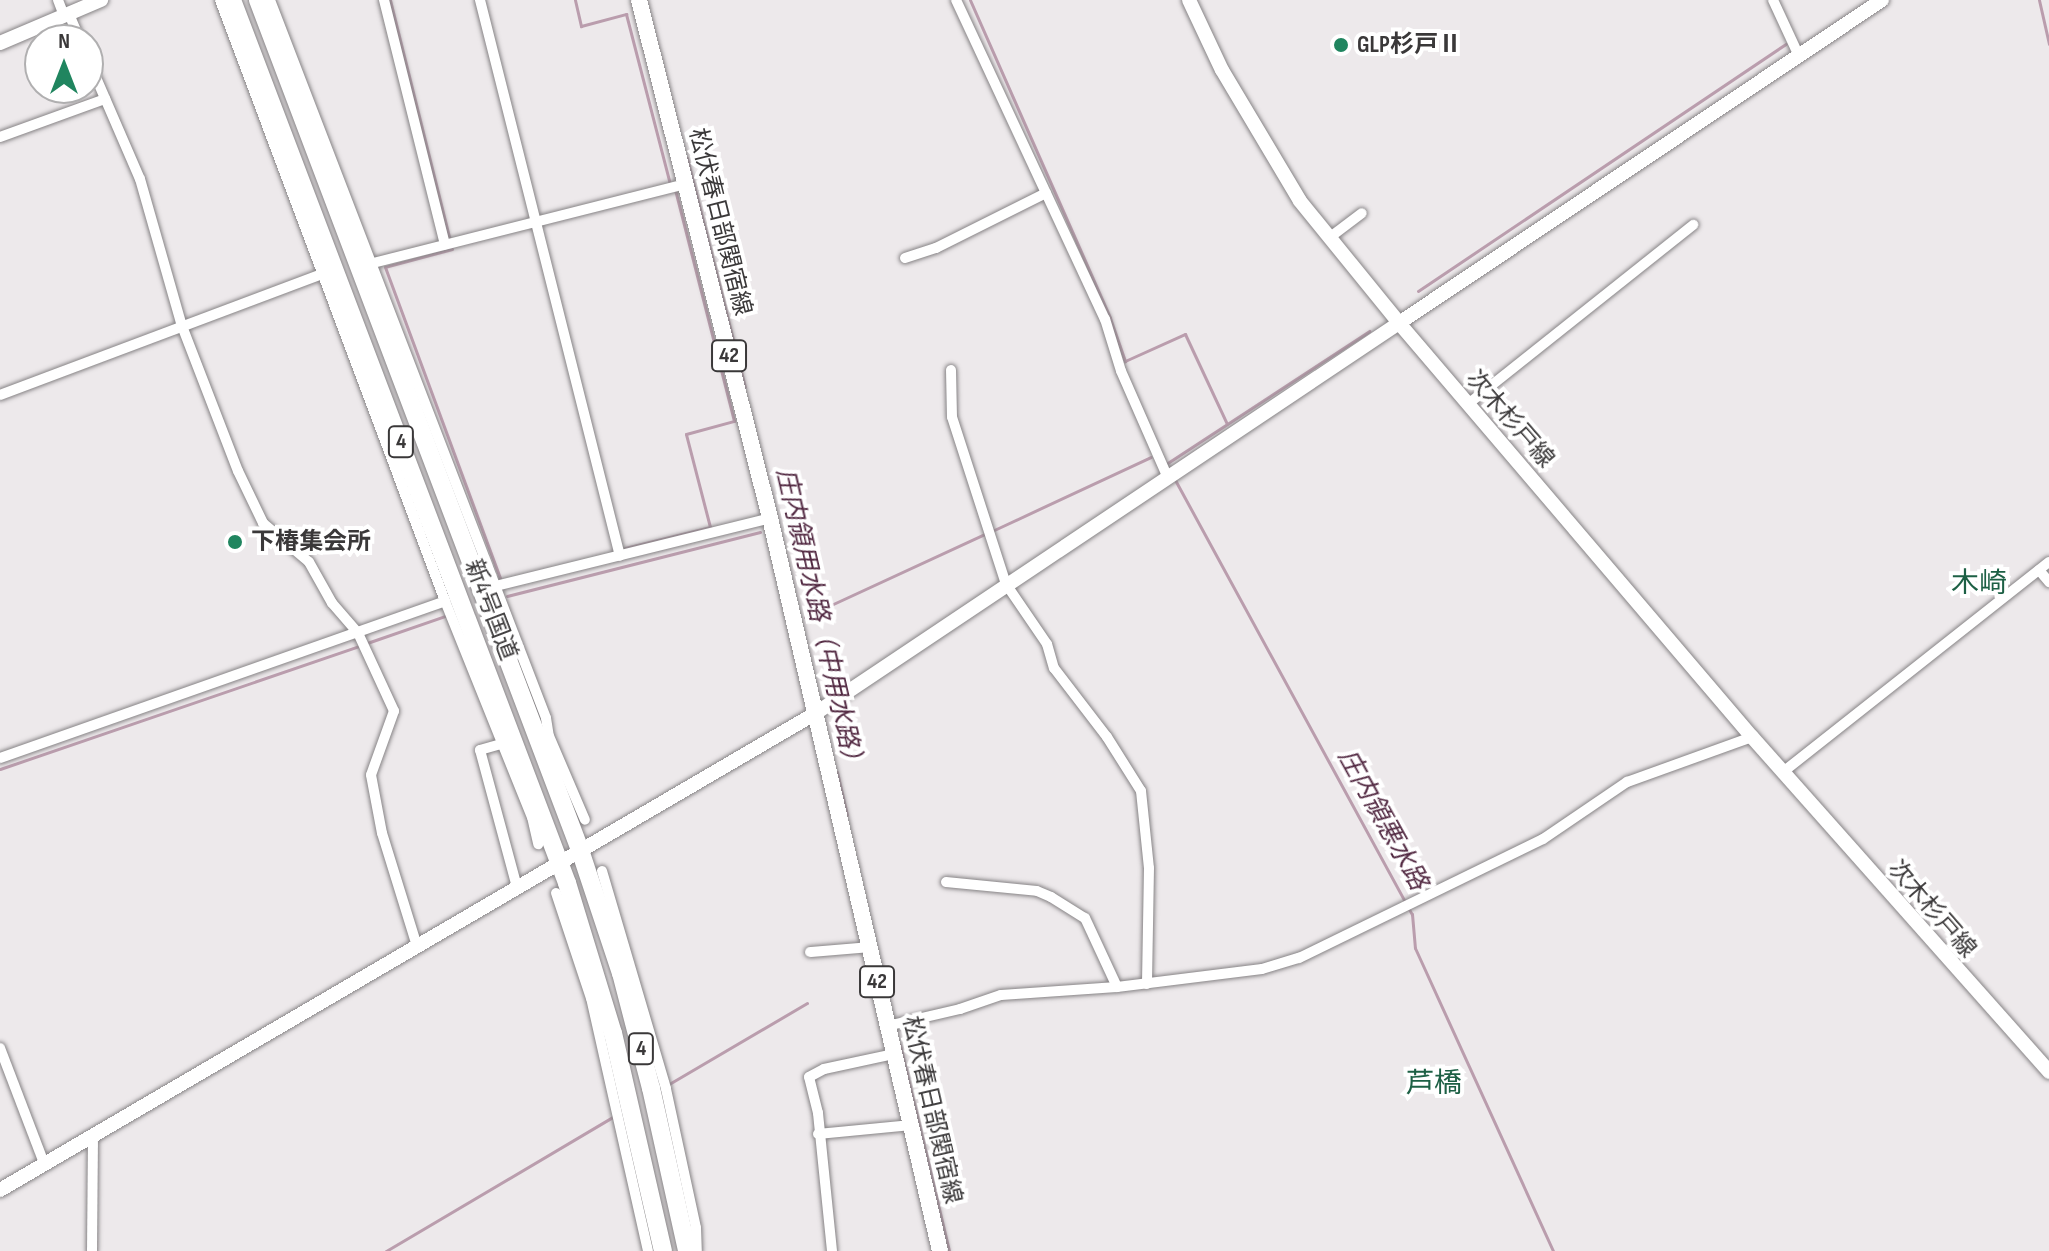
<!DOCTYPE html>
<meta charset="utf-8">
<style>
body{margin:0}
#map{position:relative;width:2049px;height:1251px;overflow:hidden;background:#ede9eb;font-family:"Sofia Sans Condensed","Noto Sans JP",sans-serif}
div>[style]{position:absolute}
.stream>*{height:3px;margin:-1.5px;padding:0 1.5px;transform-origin:1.5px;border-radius:1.5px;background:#ba9dad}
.roads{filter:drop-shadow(0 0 2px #868385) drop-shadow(0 0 2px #868385)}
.street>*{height:10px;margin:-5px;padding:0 5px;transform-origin:5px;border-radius:5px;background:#fff}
.secondary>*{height:14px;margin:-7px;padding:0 7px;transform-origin:7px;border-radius:7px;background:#fff}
.primary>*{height:16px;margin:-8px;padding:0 8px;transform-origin:8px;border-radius:8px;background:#fff}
.highway>*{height:18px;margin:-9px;padding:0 9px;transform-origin:9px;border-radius:9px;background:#fff}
.dots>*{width:22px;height:22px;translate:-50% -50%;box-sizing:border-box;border:4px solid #fff;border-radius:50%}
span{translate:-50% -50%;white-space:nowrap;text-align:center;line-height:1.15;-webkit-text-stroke:8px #fff;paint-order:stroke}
.shield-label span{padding:2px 6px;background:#fff;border:2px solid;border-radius:6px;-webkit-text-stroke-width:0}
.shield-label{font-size:22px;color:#3a3839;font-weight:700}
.poi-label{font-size:24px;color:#3a3839;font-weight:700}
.left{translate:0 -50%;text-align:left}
.street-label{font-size:24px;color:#3a3839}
.water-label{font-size:26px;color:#522942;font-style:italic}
.quarter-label{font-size:28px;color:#1d6045}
.north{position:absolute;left:24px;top:24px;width:80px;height:80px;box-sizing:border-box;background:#fff;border:2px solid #b0afb0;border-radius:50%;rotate:0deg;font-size:22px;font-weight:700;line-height:32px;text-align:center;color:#3a3839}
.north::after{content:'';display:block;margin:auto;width:28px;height:36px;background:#20855f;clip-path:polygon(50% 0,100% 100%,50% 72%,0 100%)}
</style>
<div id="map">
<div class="stream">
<i style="left:390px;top:0;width:244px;rotate:76deg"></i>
<i style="left:575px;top:0;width:27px;rotate:77deg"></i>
<i style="left:581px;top:26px;width:47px;rotate:-14.9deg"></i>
<i style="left:626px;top:14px;width:176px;rotate:75.5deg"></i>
<i style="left:970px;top:0;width:347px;rotate:66.2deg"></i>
<i style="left:1110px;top:318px;width:46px;rotate:70.8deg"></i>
<i style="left:1125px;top:361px;width:66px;rotate:-24.2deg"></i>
<i style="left:1185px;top:334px;width:99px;rotate:65deg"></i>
<i style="left:2039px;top:0;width:45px;rotate:77.2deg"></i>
<i style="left:687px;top:158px;width:236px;rotate:75.8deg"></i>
<i style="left:452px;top:249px;width:69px;rotate:165deg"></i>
<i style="left:385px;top:267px;width:334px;rotate:69.7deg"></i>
<i style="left:1418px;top:291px;width:443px;rotate:-33.9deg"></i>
<i style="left:1166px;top:464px;width:243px;rotate:-33.2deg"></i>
<i style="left:1174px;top:478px;width:497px;rotate:61.4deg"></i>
<i style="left:1412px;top:914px;width:34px;rotate:85deg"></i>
<i style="left:1415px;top:948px;width:333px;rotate:65.5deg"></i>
<i style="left:992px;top:531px;width:175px;rotate:-25deg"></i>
<i style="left:625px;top:548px;width:88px;rotate:-13.9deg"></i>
<i style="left:710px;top:527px;width:96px;rotate:-104.5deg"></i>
<i style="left:686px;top:434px;width:50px;rotate:-15.2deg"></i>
<i style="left:734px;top:421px;width:238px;rotate:-104.3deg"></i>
<i style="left:507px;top:596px;width:261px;rotate:-14.2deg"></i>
<i style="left:805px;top:617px;width:200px;rotate:-24.8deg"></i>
<i style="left:367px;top:643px;width:83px;rotate:-19.1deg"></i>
<i style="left:0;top:769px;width:380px;rotate:-18.9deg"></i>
<i style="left:837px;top:772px;width:44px;rotate:76.9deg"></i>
<i style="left:900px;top:1045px;width:212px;rotate:76.6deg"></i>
<i style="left:669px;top:1084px;width:160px;rotate:-30.4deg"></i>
<i style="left:386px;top:1251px;width:265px;rotate:-30.6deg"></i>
</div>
<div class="roads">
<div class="street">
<i style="left:58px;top:0;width:17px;rotate:69deg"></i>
<i style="left:220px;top:0;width:642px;rotate:69.48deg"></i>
<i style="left:445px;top:601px;width:233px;rotate:68.1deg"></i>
<i style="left:532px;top:817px;width:28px;rotate:77deg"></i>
<i style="left:270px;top:0;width:769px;rotate:68.97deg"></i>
<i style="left:546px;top:718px;width:18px;rotate:81deg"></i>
<i style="left:549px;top:736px;width:91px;rotate:66.8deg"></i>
<i style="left:384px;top:0;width:252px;rotate:76deg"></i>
<i style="left:480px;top:0;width:573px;rotate:75.87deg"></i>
<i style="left:956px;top:0;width:352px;rotate:65deg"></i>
<i style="left:1105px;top:319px;width:54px;rotate:72.9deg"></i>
<i style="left:1121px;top:371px;width:115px;rotate:66.3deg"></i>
<i style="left:1773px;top:0;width:62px;rotate:65.1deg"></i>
<i style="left:69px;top:14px;width:28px;rotate:67deg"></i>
<i style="left:88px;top:59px;width:131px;rotate:66.6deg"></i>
<i style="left:140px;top:179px;width:153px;rotate:74.1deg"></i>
<i style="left:182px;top:326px;width:155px;rotate:68.9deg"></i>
<i style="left:238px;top:471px;width:58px;rotate:64.3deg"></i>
<i style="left:263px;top:523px;width:60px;rotate:40.3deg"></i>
<i style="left:309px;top:562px;width:47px;rotate:60.7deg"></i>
<i style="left:332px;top:603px;width:40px;rotate:49deg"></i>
<i style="left:358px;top:633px;width:86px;rotate:65.2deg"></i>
<i style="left:394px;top:711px;width:68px;rotate:109.8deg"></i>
<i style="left:371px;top:775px;width:59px;rotate:79.3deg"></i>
<i style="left:382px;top:833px;width:118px;rotate:72.8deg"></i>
<i style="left:0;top:137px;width:112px;rotate:-19.9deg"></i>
<i style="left:1329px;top:238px;width:41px;rotate:-37.1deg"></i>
<i style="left:905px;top:258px;width:33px;rotate:-18deg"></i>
<i style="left:936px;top:248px;width:123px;rotate:-26.6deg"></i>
<i style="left:373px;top:263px;width:323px;rotate:-14.2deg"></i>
<i style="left:951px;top:370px;width:47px;rotate:88.8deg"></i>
<i style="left:952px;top:417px;width:176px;rotate:72.1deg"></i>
<i style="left:1006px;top:584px;width:73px;rotate:55.7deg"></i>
<i style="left:1047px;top:644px;width:25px;rotate:74deg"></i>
<i style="left:1054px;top:668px;width:87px;rotate:52.5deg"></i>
<i style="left:1107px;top:737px;width:64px;rotate:57.8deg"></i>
<i style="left:1141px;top:791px;width:77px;rotate:84.1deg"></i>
<i style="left:1149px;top:868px;width:116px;rotate:91deg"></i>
<i style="left:0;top:395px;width:344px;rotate:-20.6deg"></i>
<i style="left:1468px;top:404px;width:288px;rotate:-38.5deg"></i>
<i style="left:2039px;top:570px;width:16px;rotate:50deg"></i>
<i style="left:496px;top:586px;width:282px;rotate:-13.9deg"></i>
<i style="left:501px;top:744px;width:22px;rotate:164deg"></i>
<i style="left:480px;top:750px;width:142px;rotate:74.9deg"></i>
<i style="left:0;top:758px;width:472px;rotate:-19.4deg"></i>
<i style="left:1783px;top:772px;width:339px;rotate:-38.3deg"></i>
<i style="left:602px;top:871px;width:227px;rotate:73.6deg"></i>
<i style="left:666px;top:1089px;width:142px;rotate:77.8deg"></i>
<i style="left:696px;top:1228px;width:23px;rotate:88deg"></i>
<i style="left:946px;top:882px;width:91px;rotate:5.6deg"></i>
<i style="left:1037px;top:891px;width:15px;rotate:23deg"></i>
<i style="left:1051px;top:897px;width:40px;rotate:32deg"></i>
<i style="left:1085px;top:918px;width:76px;rotate:65.1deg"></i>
<i style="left:556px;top:893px;width:111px;rotate:71.6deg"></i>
<i style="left:591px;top:998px;width:259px;rotate:77.3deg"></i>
<i style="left:810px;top:952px;width:59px;rotate:-4.8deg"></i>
<i style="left:887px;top:1026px;width:75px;rotate:-13.1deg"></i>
<i style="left:960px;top:1009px;width:43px;rotate:-18.9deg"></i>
<i style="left:1001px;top:995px;width:116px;rotate:-3.9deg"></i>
<i style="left:1117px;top:987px;width:146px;rotate:-7.1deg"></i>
<i style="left:1262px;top:969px;width:39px;rotate:-17deg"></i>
<i style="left:1299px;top:958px;width:271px;rotate:-26deg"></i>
<i style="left:1543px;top:839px;width:102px;rotate:-34.2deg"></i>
<i style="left:1627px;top:782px;width:133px;rotate:-19.8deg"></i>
<i style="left:0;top:1048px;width:123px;rotate:69.1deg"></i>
<i style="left:818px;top:1134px;width:94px;rotate:-5.5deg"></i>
<i style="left:92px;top:1251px;width:115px;rotate:-89.5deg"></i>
<i style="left:832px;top:1251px;width:139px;rotate:-95.8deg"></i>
<i style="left:818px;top:1113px;width:37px;rotate:-104deg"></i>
<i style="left:809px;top:1077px;width:17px;rotate:-28deg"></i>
<i style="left:824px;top:1069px;width:72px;rotate:-12.1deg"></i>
</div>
<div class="secondary">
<i style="left:1189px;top:0;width:77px;rotate:64.8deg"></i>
<i style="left:1222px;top:70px;width:152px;rotate:59.2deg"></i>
<i style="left:1300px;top:201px;width:157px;rotate:50.9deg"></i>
<i style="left:1399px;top:323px;width:581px;rotate:-33.77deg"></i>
<i style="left:0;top:43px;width:110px;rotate:-23.1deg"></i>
<i style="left:0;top:1190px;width:945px;rotate:-30.31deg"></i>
<i style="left:816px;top:713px;width:701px;rotate:-33.78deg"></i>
<i style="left:1399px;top:323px;width:544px;rotate:49.55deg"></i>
<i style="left:1752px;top:737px;width:448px;rotate:48.4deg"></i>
</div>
<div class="primary">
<i style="left:639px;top:0;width:534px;rotate:75.81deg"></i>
<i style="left:770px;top:518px;width:752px;rotate:76.94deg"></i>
</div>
<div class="highway">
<i style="left:232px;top:0;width:944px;rotate:69.22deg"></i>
<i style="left:567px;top:883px;width:157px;rotate:73deg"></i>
<i style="left:613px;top:1033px;width:224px;rotate:77.1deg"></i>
<i style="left:258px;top:0;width:909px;rotate:69.25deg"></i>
<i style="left:580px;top:850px;width:130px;rotate:71.6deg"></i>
<i style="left:621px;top:973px;width:119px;rotate:75.4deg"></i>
<i style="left:651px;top:1088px;width:167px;rotate:77.5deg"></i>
</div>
</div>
<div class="dots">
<i style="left:1341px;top:45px;background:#20855f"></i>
<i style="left:235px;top:542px;background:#20855f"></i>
</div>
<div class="shield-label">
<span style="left:729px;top:356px">42</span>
<span style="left:401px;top:442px">4</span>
<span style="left:877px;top:982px">42</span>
<span style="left:641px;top:1049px">4</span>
</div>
<div class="poi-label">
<span class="left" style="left:1357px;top:45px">GLP杉戸Ⅱ</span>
<span class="left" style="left:251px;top:542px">下椿集会所</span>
</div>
<div class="street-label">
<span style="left:720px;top:222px;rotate:76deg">松伏春日部関宿線</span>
<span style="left:1510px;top:419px;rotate:49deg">次木杉戸線</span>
<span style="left:491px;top:610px;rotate:69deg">新4号国道</span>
<span style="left:1932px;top:909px;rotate:49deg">次木杉戸線</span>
<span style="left:932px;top:1110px;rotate:77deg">松伏春日部関宿線</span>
</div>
<div class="water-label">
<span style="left:819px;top:621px;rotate:77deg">庄内領用水路（中用水路）</span>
<span style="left:1382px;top:820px;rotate:61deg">庄内領悪水路</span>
</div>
<div class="quarter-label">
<span style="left:1979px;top:584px">木崎</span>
<span style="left:1434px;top:1084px">芦橋</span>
</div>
<div class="north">N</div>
</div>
